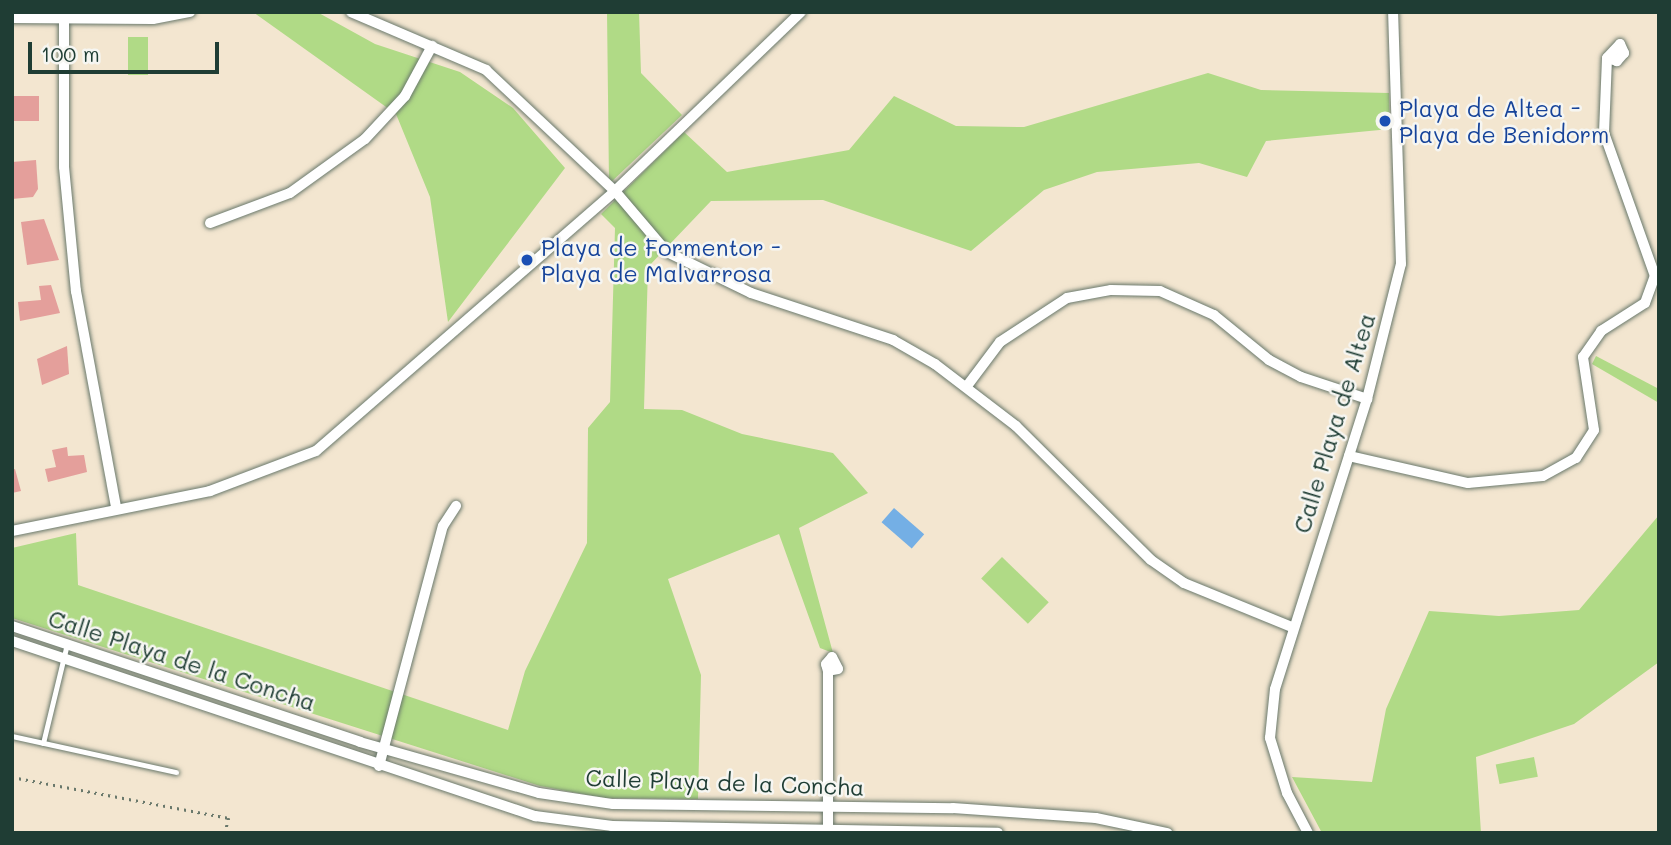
<!DOCTYPE html>
<style>
body{margin:0}
#map{position:relative;width:1671px;height:845px;overflow:hidden;background:#f3e6d0;font-family:Mali,sans-serif}
div>[style]{position:absolute}
.green>*{inset:0;background:#b0da86;transform-origin:0 0}
.water>*{inset:0;background:#74afe5;transform-origin:0 0}
.building>*{inset:0;background:#e49f9b;transform-origin:0 0}
.path>*{height:2.5px;margin-top:-1.25px;transform-origin:0;background:repeating-linear-gradient(90deg,#69786b 0 2px,transparent 0 7px)}
.roads{filter:drop-shadow(0 0 2px #69786b) drop-shadow(0 0 2px #69786b)}
.service>*{height:5px;margin:-2.5px;padding:0 2.5px;transform-origin:2.5px;border-radius:2.5px;background:#fff}
.minor>*{height:10px;margin:-5px;padding:0 5px;transform-origin:5px;border-radius:5px;background:#fff}
.dots>*{width:19px;height:19px;translate:-50% -50%;box-sizing:border-box;border:4px solid #f6f6f2;border-radius:50%}
span{translate:-50% -50%;white-space:nowrap;text-align:center;line-height:1.15;-webkit-text-stroke:5px #f6f6f2;paint-order:stroke}
.transit-label{font-size:23px;color:#164399}
.left{translate:0 -50%;text-align:left}
.street-label{font-size:23px;color:#1f3d34}
.frame{position:absolute;inset:0;border:14px solid #1f3d34;pointer-events:none}
.scale{position:absolute;left:28px;top:42px;width:191px;height:32px;box-sizing:border-box;border:4px solid #1f3d34;border-top:0;padding-left:9px;font-size:21px;line-height:24px;white-space:nowrap;color:#1f3d34;-webkit-text-stroke:5px #f6f6f2;paint-order:stroke}
</style>
<div id="map">
<div class="green">
<i style="clip-path:polygon(253px 12px,317px 12px,375px 44px,460px 72px,513px 108px,565px 168px,448px 322px,430px 197px,396px 114px)"></i>
<i style="clip-path:polygon(607px 12px,639px 12px,641px 73px,682px 115px,609px 184px)"></i>
<i style="left:148px;top:37px;width:38px;height:20px;rotate:90deg"></i>
<i style="clip-path:polygon(1208px 73px,1261px 90px,1389px 93px,1390px 129px,1266px 141px,1247px 177px,1199px 163px,1097px 172px,1044px 190px,971px 251px,823px 200px,711px 201px,648px 267px,644px 409px,682px 410px,742px 434px,833px 453px,868px 493px,799px 528px,833px 653px,820px 648px,779px 534px,668px 579px,701px 675px,698px 799px,604px 798px,540px 786px,12px 618px,12px 548px,76px 533px,78px 585px,508px 730px,525px 671px,587px 543px,588px 428px,610px 402px,615px 228px,601px 214px,684px 132px,727px 172px,849px 150px,894px 96px,956px 126px,1024px 127px)"></i>
<i style="clip-path:polygon(1596px 356px,1659px 389px,1659px 403px,1592px 364px)"></i>
<i style="clip-path:polygon(1659px 515px,1659px 662px,1574px 724px,1476px 757px,1481px 833px,1322px 833px,1292px 777px,1372px 782px,1386px 709px,1429px 611px,1499px 616px,1579px 610px)"></i>
<i style="left:1002px;top:557px;width:65px;height:30px;rotate:44deg"></i>
<i style="left:1534px;top:757px;width:20px;height:39px;rotate:79deg"></i>
</div>
<div class="water">
<i style="left:894px;top:508px;width:40px;height:19px;rotate:41deg"></i>
</div>
<div class="building">
<i style="left:12px;top:96px;width:27px;height:25px"></i>
<i style="clip-path:polygon(36px 160px,38px 189px,33px 197px,12px 199px,12px 162px)"></i>
<i style="clip-path:polygon(44px 219px,59px 260px,27px 265px,21px 222px)"></i>
<i style="clip-path:polygon(51px 285px,60px 313px,20px 321px,18px 302px,41px 300px,39px 286px)"></i>
<i style="clip-path:polygon(67px 346px,69px 374px,42px 385px,37px 359px)"></i>
<i style="clip-path:polygon(67px 447px,68px 456px,84px 455px,87px 472px,48px 482px,45px 469px,56px 467px,52px 450px)"></i>
<i style="clip-path:polygon(15px 469px,21px 491px,12px 493px,12px 470px)"></i>
</div>
<div class="path">
<i style="left:12px;top:777px;width:221px;rotate:10.7deg"></i>
<i style="left:229px;top:818px;width:16px;rotate:105deg"></i>
</div>
<div class="roads">
<div class="service">
<i style="left:12px;top:736px;width:168px;rotate:12.4deg"></i>
<i style="left:43px;top:743px;width:102px;rotate:-76.4deg"></i>
</div>
<div class="minor">
<i style="left:351px;top:12px;width:147px;rotate:23.2deg"></i>
<i style="left:486px;top:70px;width:177px;rotate:43.2deg"></i>
<i style="left:615px;top:191px;width:80px;rotate:49.6deg"></i>
<i style="left:667px;top:252px;width:93px;rotate:26deg"></i>
<i style="left:751px;top:293px;width:150px;rotate:18.3deg"></i>
<i style="left:893px;top:340px;width:48px;rotate:29.7deg"></i>
<i style="left:935px;top:364px;width:102px;rotate:37.4deg"></i>
<i style="left:1016px;top:426px;width:190px;rotate:44.8deg"></i>
<i style="left:1151px;top:560px;width:40px;rotate:34.9deg"></i>
<i style="left:1184px;top:583px;width:117px;rotate:22.2deg"></i>
<i style="left:12px;top:18px;width:141px;rotate:0.4deg"></i>
<i style="left:153px;top:19px;width:38px;rotate:-11deg"></i>
<i style="left:64px;top:20px;width:147px;rotate:90deg"></i>
<i style="left:64px;top:167px;width:125px;rotate:84.5deg"></i>
<i style="left:76px;top:291px;width:219px;rotate:79.5deg"></i>
<i style="left:1620px;top:44px;width:10px;rotate:66deg"></i>
<i style="left:1624px;top:53px;width:11px;rotate:131deg"></i>
<i style="left:1617px;top:61px;width:10px;rotate:-163deg"></i>
<i style="left:1607px;top:58px;width:19px;rotate:-47deg"></i>
<i style="left:210px;top:223px;width:85px;rotate:-20.6deg"></i>
<i style="left:290px;top:193px;width:92px;rotate:-35.8deg"></i>
<i style="left:365px;top:139px;width:59px;rotate:-47.1deg"></i>
<i style="left:405px;top:96px;width:57px;rotate:-61.6deg"></i>
<i style="left:967px;top:386px;width:55px;rotate:-53.1deg"></i>
<i style="left:1000px;top:342px;width:80px;rotate:-33.3deg"></i>
<i style="left:1067px;top:298px;width:45px;rotate:-10.3deg"></i>
<i style="left:1111px;top:290px;width:49px;rotate:1.2deg"></i>
<i style="left:1160px;top:291px;width:59px;rotate:24deg"></i>
<i style="left:1214px;top:315px;width:71px;rotate:39.3deg"></i>
<i style="left:1269px;top:360px;width:36px;rotate:28deg"></i>
<i style="left:1301px;top:377px;width:70px;rotate:18.4deg"></i>
<i style="left:1349px;top:456px;width:122px;rotate:12.8deg"></i>
<i style="left:1468px;top:483px;width:75px;rotate:-5.3deg"></i>
<i style="left:1543px;top:476px;width:38px;rotate:-29deg"></i>
<i style="left:1576px;top:458px;width:33px;rotate:-57deg"></i>
<i style="left:1594px;top:430px;width:74px;rotate:-98.6deg"></i>
<i style="left:1583px;top:357px;width:32px;rotate:-55deg"></i>
<i style="left:1601px;top:331px;width:52px;rotate:-32.5deg"></i>
<i style="left:1645px;top:303px;width:29px;rotate:-70deg"></i>
<i style="left:1655px;top:276px;width:152px;rotate:-109.6deg"></i>
<i style="left:1604px;top:133px;width:75px;rotate:-87.7deg"></i>
<i style="left:12px;top:531px;width:202px;rotate:-11.4deg"></i>
<i style="left:210px;top:491px;width:113px;rotate:-20.7deg"></i>
<i style="left:316px;top:451px;width:396px;rotate:-41deg"></i>
<i style="left:615px;top:191px;width:258px;rotate:-43.9deg"></i>
<i style="left:12px;top:626px;width:367px;rotate:18.4deg"></i>
<i style="left:360px;top:742px;width:186px;rotate:15.9deg"></i>
<i style="left:539px;top:793px;width:75px;rotate:8.5deg"></i>
<i style="left:613px;top:804px;width:340px;rotate:0.7deg"></i>
<i style="left:953px;top:808px;width:143px;rotate:4deg"></i>
<i style="left:1096px;top:818px;width:73px;rotate:11.9deg"></i>
<i style="left:12px;top:641px;width:552px;rotate:18.5deg"></i>
<i style="left:535px;top:816px;width:78px;rotate:7.4deg"></i>
<i style="left:612px;top:826px;width:386px;rotate:1deg"></i>
<i style="left:832px;top:657px;width:13px;rotate:63deg"></i>
<i style="left:838px;top:669px;width:10px;rotate:169deg"></i>
<i style="left:828px;top:671px;width:7px;rotate:-106deg"></i>
<i style="left:826px;top:664px;width:9px;rotate:-49deg"></i>
<i style="left:379px;top:766px;width:248px;rotate:-75.1deg"></i>
<i style="left:443px;top:526px;width:24px;rotate:-57deg"></i>
<i style="left:828px;top:828px;width:157px;rotate:-90deg"></i>
<i style="left:1308px;top:833px;width:45px;rotate:-117.7deg"></i>
<i style="left:1287px;top:793px;width:58px;rotate:-107.2deg"></i>
<i style="left:1270px;top:738px;width:49px;rotate:-84.2deg"></i>
<i style="left:1275px;top:689px;width:304px;rotate:-72.4deg"></i>
<i style="left:1367px;top:399px;width:139px;rotate:-75.9deg"></i>
<i style="left:1401px;top:264px;width:252px;rotate:-91.8deg"></i>
</div>
</div>
<div class="dots">
<i style="left:1385px;top:121px;background:#1a4fb4"></i>
<i style="left:527px;top:260px;background:#1a4fb4"></i>
</div>
<div class="transit-label">
<span class="left" style="left:1399px;top:121px">Playa de Altea -<br>Playa de Benidorm</span>
<span class="left" style="left:541px;top:260px">Playa de Formentor -<br>Playa de Malvarrosa</span>
</div>
<div class="street-label">
<span style="left:1334px;top:423px;rotate:-73deg">Calle Playa de Altea</span>
<span style="left:182px;top:660px;rotate:18deg">Calle Playa de la Concha</span>
<span style="left:725px;top:782px;rotate:2deg">Calle Playa de la Concha</span>
</div>
<div class="frame"></div>
<div class="scale">100 m</div>
</div>
